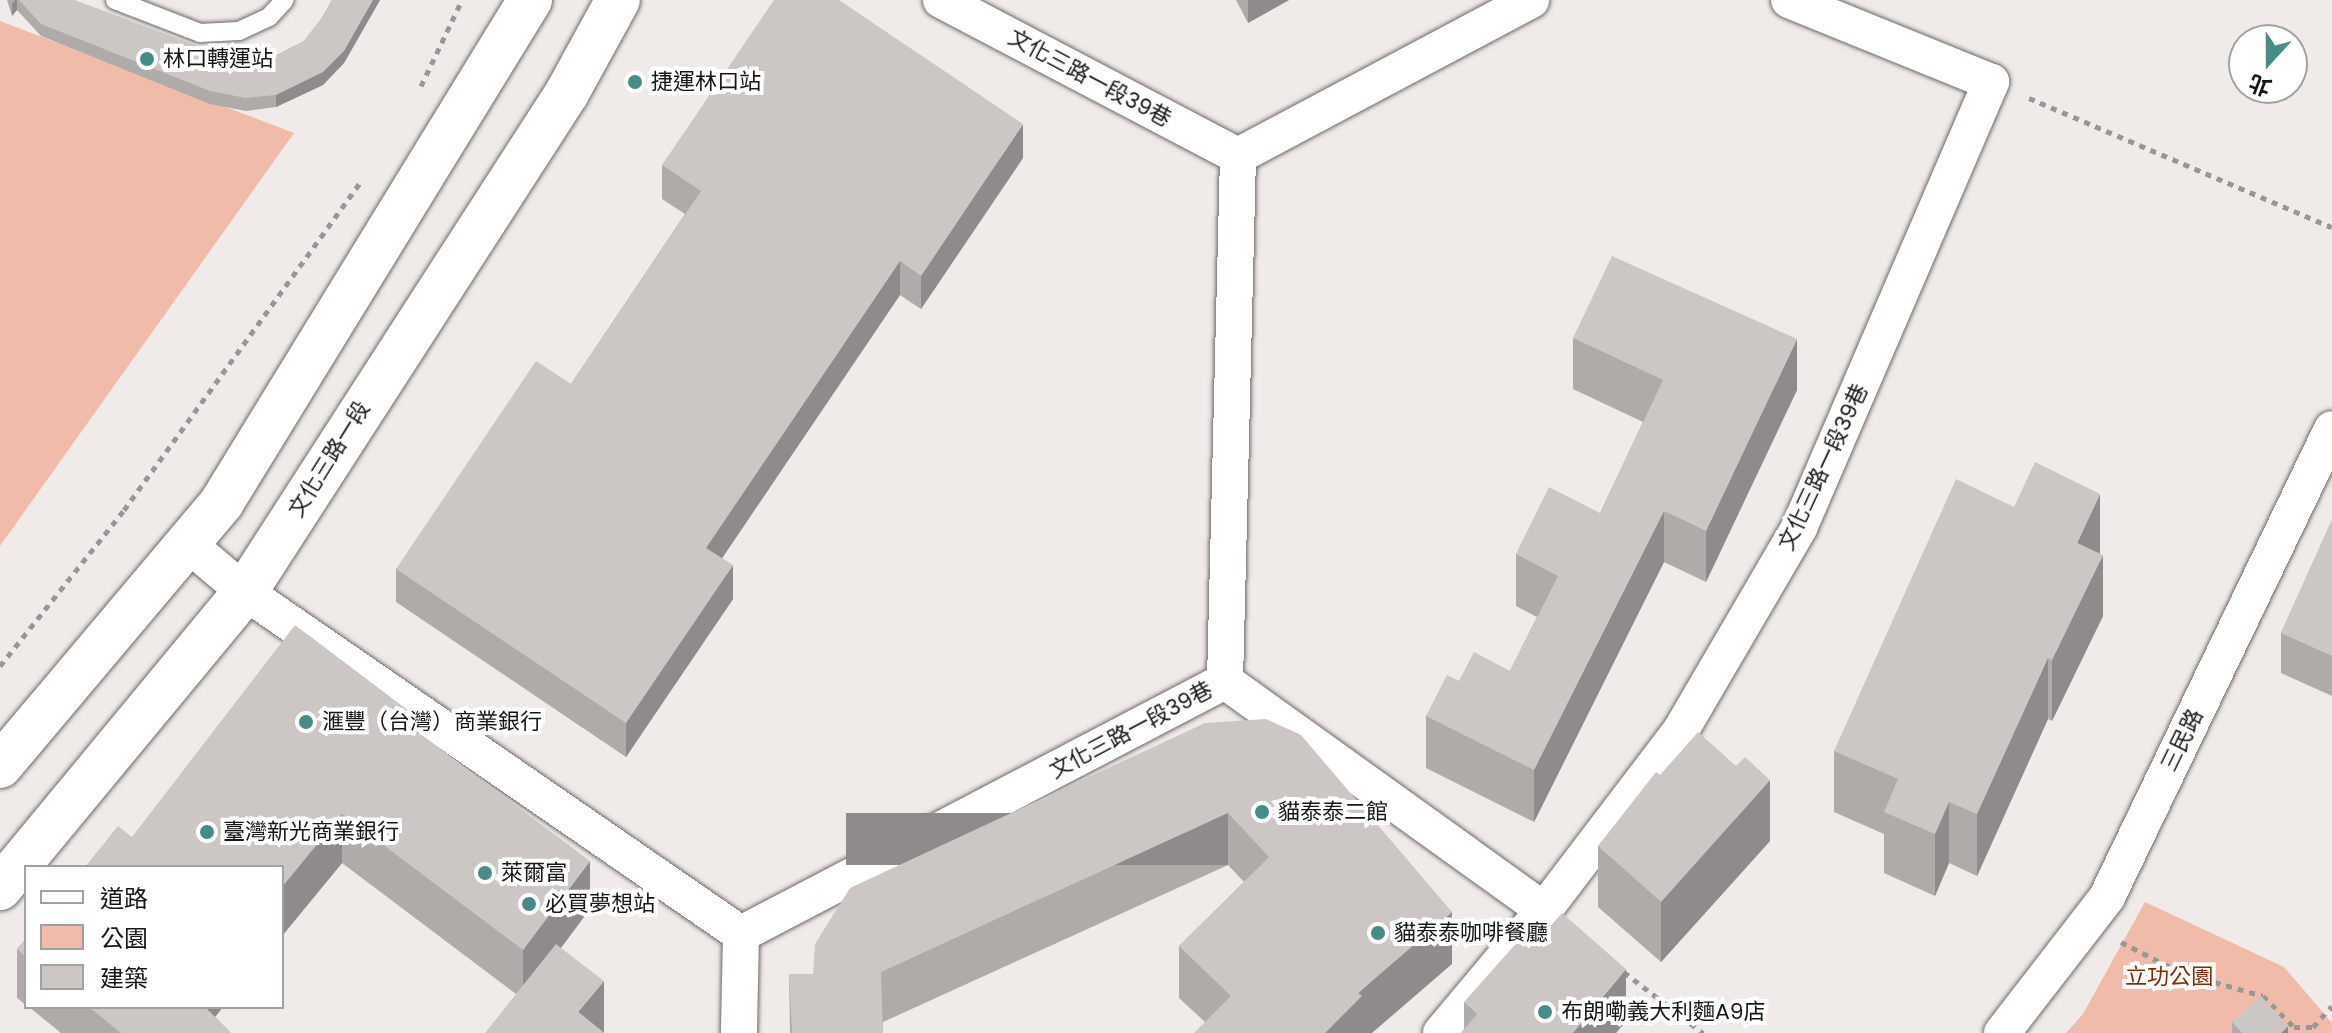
<!DOCTYPE html>
<meta charset="utf-8">
<style>
body{margin:0}
#map{position:relative;width:2332px;height:1033px;overflow:hidden;background:#f0ebe9;font-family:Poppins,"Noto Sans TC",sans-serif}
div>[style]{position:absolute}
.green>*{inset:0;background:#f0bba9}
.path>*{height:5px;margin-top:-2.5px;transform-origin:0;background:repeating-linear-gradient(90deg,#9a9695 0 6px,transparent 0 12px)}
.roads{filter:drop-shadow(0 0 2px #6e6967) drop-shadow(0 0 2px #6e6967)}
.service>*{height:18px;margin:-9px;padding:0 9px;transform-origin:9px;border-radius:9px;background:#fff}
.minor>*{height:36px;margin:-18px;padding:0 18px;transform-origin:18px;border-radius:18px;background:#fff}
.tertiary>*{height:44px;margin:-22px;padding:0 22px;transform-origin:22px;border-radius:22px;background:#fff}
.wall>*{inset:0;background:#afaba9}
.shaded-wall>*{inset:0;background:#8f8b8a;transform-origin:0 0}
.building>*{inset:0;background:#ccc7c5}
.dots>*{width:22px;height:22px;translate:-50% -50%;box-sizing:border-box;border:4px solid #fff;border-radius:50%}
span{translate:-50% -50%;white-space:nowrap;text-align:center;line-height:1.15;-webkit-text-stroke:8px #fff;paint-order:stroke}
.poi-label{font-size:22px;color:#171515}
.left{translate:0 -50%;text-align:left}
.street-label{font-size:22px;color:#171515}
.park-label{font-size:22px;color:#852a01}
.legend{position:absolute;left:24px;top:865px;width:260px;height:144px;box-sizing:border-box;background:#fff;border:2px solid #a2a1a1;margin:0;padding:10px 14px;list-style:none;font-size:24px;color:#171515}
.legend li{display:flex;align-items:center;gap:16px;height:40px}
.legend b{width:40px;border:2px solid #a2a1a1}
.north{position:absolute;left:2228px;top:24px;width:80px;height:80px;box-sizing:border-box;background:#fff;border:2px solid #a2a1a1;border-radius:50%;rotate:201deg;font-size:22px;font-weight:700;line-height:32px;text-align:center;color:#171515}
.north::after{content:'';display:block;margin:auto;width:28px;height:36px;background:#468d88;clip-path:polygon(50% 0,100% 100%,50% 72%,0 100%)}
</style>
<div id="map">
<div class="green">
<i style="clip-path:polygon(0 21px,294px 133px,0 546px)"></i>
<i style="clip-path:polygon(2145px 902px,2284px 967px,2332px 1023px,2332px 1033px,2066px 1033px,2083px 1014px)"></i>
</div>
<div class="path">
<i style="left:421px;top:86px;width:95px;rotate:-64.5deg"></i>
<i style="left:2029px;top:98px;width:329px;rotate:23.1deg"></i>
<i style="left:0;top:666px;width:199px;rotate:-51.5deg"></i>
<i style="left:124px;top:510px;width:408px;rotate:-54.2deg"></i>
<i style="left:2121px;top:942px;width:66px;rotate:27deg"></i>
<i style="left:2180px;top:972px;width:86px;rotate:16.1deg"></i>
<i style="left:2263px;top:996px;width:44px;rotate:45deg"></i>
<i style="left:2294px;top:1027px;width:19px"></i>
<i style="left:2313px;top:1027px;width:28px;rotate:-48deg"></i>
<i style="left:1624px;top:972px;width:100px;rotate:37.7deg"></i>
</div>
<div class="roads">
<div class="service">
<i style="left:115px;top:0;width:91px;rotate:21.2deg"></i>
<i style="left:200px;top:33px;width:39px;rotate:-3deg"></i>
<i style="left:239px;top:31px;width:33px;rotate:-25deg"></i>
<i style="left:269px;top:17px;width:23px;rotate:-47deg"></i>
</div>
<div class="minor">
<i style="left:941px;top:0;width:335px;rotate:27.7deg"></i>
<i style="left:188px;top:544px;width:75px;rotate:40.1deg"></i>
<i style="left:245px;top:592px;width:602px;rotate:34.59deg"></i>
<i style="left:741px;top:934px;width:99px;rotate:91.2deg"></i>
<i style="left:1225px;top:681px;width:393px;rotate:35.7deg"></i>
<i style="left:741px;top:934px;width:546px;rotate:-27.6deg"></i>
<i style="left:1225px;top:681px;width:525px;rotate:-88.58deg"></i>
<i style="left:1238px;top:156px;width:332px;rotate:-28deg"></i>
<i style="left:1441px;top:1033px;width:160px;rotate:-50.1deg"></i>
<i style="left:1544px;top:910px;width:226px;rotate:-52.7deg"></i>
<i style="left:1681px;top:730px;width:234px;rotate:-59.7deg"></i>
<i style="left:1799px;top:528px;width:486px;rotate:-66.7deg"></i>
<i style="left:1991px;top:82px;width:218px;rotate:-157.9deg"></i>
<i style="left:2002px;top:1033px;width:172px;rotate:-52.3deg"></i>
<i style="left:2107px;top:897px;width:519px;rotate:-64.32deg"></i>
</div>
<div class="tertiary">
<i style="left:0;top:766px;width:345px;rotate:-49.9deg"></i>
<i style="left:222px;top:502px;width:589px;rotate:-58.47deg"></i>
<i style="left:0;top:888px;width:384px;rotate:-50.4deg"></i>
<i style="left:245px;top:592px;width:594px;rotate:-57.17deg"></i>
<i style="left:567px;top:93px;width:106px;rotate:-61.3deg"></i>
</div>
</div>
<div class="wall">
<i style="clip-path:polygon(7px 0,74px 0,229px 58px,269px 59px,304px 41px,321px 19px,332px 0,380px 0,344px 63px,323px 85px,276px 107px,246px 111px,210px 104px,41px 36px,17px 10px,12px 16px)"></i>
<i style="clip-path:polygon(1236px 0,1289px 0,1248px 23px)"></i>
<i style="clip-path:polygon(1023px 158px,921px 309px,900px 295px,722px 558px,733px 599px,626px 757px,396px 602px,396px 569px,571px 384px,685px 214px,662px 199px,662px 165px)"></i>
<i style="clip-path:polygon(1573px 338px,1797px 390px,1706px 582px,1664px 562px,1534px 822px,1426px 768px,1426px 716px,1459px 681px,1510px 671px,1537px 617px,1516px 606px,1516px 554px,1600px 513px,1643px 422px,1573px 389px)"></i>
<i style="clip-path:polygon(2332px 520px,2332px 696px,2281px 673px,2281px 633px)"></i>
<i style="clip-path:polygon(2100px 554px,2103px 616px,2052px 721px,2048px 719px,1977px 876px,1949px 863px,1935px 896px,1884px 873px,1884px 834px,1834px 812px,1834px 751px)"></i>
<i style="clip-path:polygon(1205px 723px,1452px 964px,1205px 1022px,1179px 998px,1179px 946px,1244px 882px,1228px 865px,883px 1022px,883px 1033px,790px 1033px,789px 974px,813px 974px)"></i>
<i style="clip-path:polygon(417px 731px,590px 909px,516px 994px,342px 863px,282px 936px,282px 867px,132px 837px)"></i>
<i style="clip-path:polygon(1660px 775px,1770px 841px,1661px 962px,1598px 907px,1598px 846px)"></i>
<i style="clip-path:polygon(26px 939px,26px 1005px,17px 998px,17px 949px)"></i>
<i style="clip-path:polygon(1464px 1002px,1626px 1021px,1616px 1033px,1461px 1033px,1464px 1029px)"></i>
<i style="clip-path:polygon(29px 1007px,223px 1007px,215px 1017px,231px 1033px,61px 1033px)"></i>
<i style="clip-path:polygon(2232px 1022px,2288px 1033px,2232px 1033px)"></i>
</div>
<div class="shaded-wall">
<i style="clip-path:polygon(15px 0,17px 0,17px 10px,12px 16px,12px 4px)"></i>
<i style="clip-path:polygon(373px 0,380px 0,344px 63px,323px 85px,276px 107px,276px 95px)"></i>
<i style="clip-path:polygon(1248px 0,1289px 0,1248px 23px)"></i>
<i style="clip-path:polygon(1023px 124px,1023px 158px,921px 309px,921px 276px)"></i>
<i style="clip-path:polygon(900px 261px,900px 295px,706px 582px,706px 548px)"></i>
<i style="clip-path:polygon(1797px 339px,1797px 390px,1706px 582px,1706px 531px)"></i>
<i style="clip-path:polygon(2100px 494px,2100px 555px,2077px 543px)"></i>
<i style="clip-path:polygon(1664px 511px,1664px 562px,1534px 822px,1534px 770px)"></i>
<i style="clip-path:polygon(2103px 555px,2103px 616px,2052px 721px,2052px 660px)"></i>
<i style="clip-path:polygon(733px 565px,733px 599px,626px 757px,626px 723px)"></i>
<i style="clip-path:polygon(2048px 658px,2048px 719px,1977px 876px,1977px 814px)"></i>
<i style="clip-path:polygon(417px 717px,417px 765px,410px 726px)"></i>
<i style="clip-path:polygon(1770px 780px,1770px 841px,1661px 962px,1661px 902px)"></i>
<i style="clip-path:polygon(1949px 802px,1949px 863px,1935px 896px,1935px 834px)"></i>
<i style="left:1228px;top:813px;width:52px;height:382px;rotate:90deg"></i>
<i style="clip-path:polygon(342px 814px,342px 863px,282px 936px,282px 887px)"></i>
<i style="clip-path:polygon(590px 861px,590px 909px,523px 999px,523px 950px)"></i>
<i style="clip-path:polygon(1452px 912px,1452px 964px,1372px 1033px,1325px 1033px,1358px 993px)"></i>
<i style="clip-path:polygon(1626px 969px,1626px 1021px,1616px 1033px,1573px 1033px)"></i>
<i style="clip-path:polygon(604px 981px,604px 1033px,578px 1012px)"></i>
<i style="clip-path:polygon(194px 1007px,223px 1007px,202px 1033px)"></i>
<i style="clip-path:polygon(2288px 1026px,2288px 1033px,2281px 1033px)"></i>
</div>
<div class="building">
<i style="clip-path:polygon(19px 0,74px 0,229px 58px,269px 59px,304px 41px,321px 19px,332px 0,373px 0,344px 51px,323px 72px,276px 95px,246px 98px,210px 91px,41px 24px)"></i>
<i style="clip-path:polygon(774px 0,839px 0,1023px 124px,921px 276px,900px 261px,706px 548px,733px 565px,626px 723px,396px 569px,536px 361px,571px 384px,701px 191px,662px 165px)"></i>
<i style="clip-path:polygon(1612px 256px,1797px 339px,1706px 531px,1664px 511px,1534px 770px,1426px 716px,1447px 675px,1459px 681px,1474px 652px,1510px 671px,1558px 576px,1516px 554px,1549px 487px,1600px 513px,1663px 380px,1573px 338px)"></i>
<i style="clip-path:polygon(2035px 462px,2100px 494px,2077px 543px,2103px 555px,2052px 660px,2048px 658px,1977px 814px,1949px 802px,1935px 834px,1884px 812px,1898px 779px,1834px 751px,1956px 479px,2014px 507px)"></i>
<i style="clip-path:polygon(2332px 520px,2332px 656px,2281px 633px)"></i>
<i style="clip-path:polygon(295px 625px,417px 717px,410px 726px,590px 861px,523px 950px,342px 814px,282px 887px,282px 867px,85px 867px,118px 826px,132px 837px)"></i>
<i style="clip-path:polygon(1266px 719px,1301px 735px,1452px 912px,1358px 993px,1362px 996px,1325px 1033px,1194px 1033px,1231px 996px,1179px 946px,1269px 857px,1228px 813px,881px 972px,883px 1033px,792px 1033px,789px 974px,813px 974px,815px 944px,850px 888px,1205px 723px)"></i>
<i style="clip-path:polygon(1698px 732px,1736px 766px,1745px 757px,1770px 780px,1661px 902px,1598px 846px,1656px 772px,1660px 775px)"></i>
<i style="clip-path:polygon(1562px 913px,1626px 969px,1573px 1033px,1461px 1033px,1477px 1014px,1464px 1002px,1528px 930px,1539px 939px)"></i>
<i style="clip-path:polygon(26px 939px,26px 957px,17px 949px)"></i>
<i style="clip-path:polygon(556px 944px,604px 981px,578px 1012px,604px 1033px,485px 1033px)"></i>
<i style="clip-path:polygon(2261px 996px,2288px 1026px,2281px 1033px,2242px 1033px,2232px 1022px)"></i>
<i style="clip-path:polygon(89px 1007px,205px 1007px,231px 1033px,121px 1033px)"></i>
</div>
<div class="dots">
<i style="left:147px;top:59px;background:#468d88"></i>
<i style="left:635px;top:82px;background:#468d88"></i>
<i style="left:306px;top:722px;background:#468d88"></i>
<i style="left:1262px;top:812px;background:#468d88"></i>
<i style="left:207px;top:832px;background:#468d88"></i>
<i style="left:485px;top:873px;background:#468d88"></i>
<i style="left:529px;top:904px;background:#468d88"></i>
<i style="left:1378px;top:933px;background:#468d88"></i>
<i style="left:1545px;top:1012px;background:#468d88"></i>
</div>
<div class="poi-label">
<span class="left" style="left:163px;top:59px">林口轉運站</span>
<span class="left" style="left:651px;top:82px">捷運林口站</span>
<span class="left" style="left:322px;top:722px">滙豐（台灣）商業銀行</span>
<span class="left" style="left:1278px;top:812px">貓泰泰二館</span>
<span class="left" style="left:223px;top:832px">臺灣新光商業銀行</span>
<span class="left" style="left:501px;top:873px">萊爾富</span>
<span class="left" style="left:545px;top:904px">必買夢想站</span>
<span class="left" style="left:1394px;top:933px">貓泰泰咖啡餐廳</span>
<span class="left" style="left:1561px;top:1012px">布朗嘞義大利麵A9店</span>
</div>
<div class="street-label">
<span style="left:1090px;top:78px;rotate:28deg">文化三路一段39巷</span>
<span style="left:329px;top:459px;rotate:-58deg">文化三路一段</span>
<span style="left:1823px;top:467px;rotate:-65deg">文化三路一段39巷</span>
<span style="left:1131px;top:730px;rotate:-28deg">文化三路一段39巷</span>
<span style="left:2182px;top:740px;rotate:-64deg">三民路</span>
</div>
<div class="park-label">
<span style="left:2169px;top:977px">立功公園</span>
</div>
<ul class="legend">
<li><b style="height:10px;background:#fff"></b>道路</li>
<li><b style="height:22px;background:#f0bba9"></b>公園</li>
<li><b style="height:22px;background:#ccc7c5"></b>建築</li>
</ul>
<div class="north">北</div>
</div>
